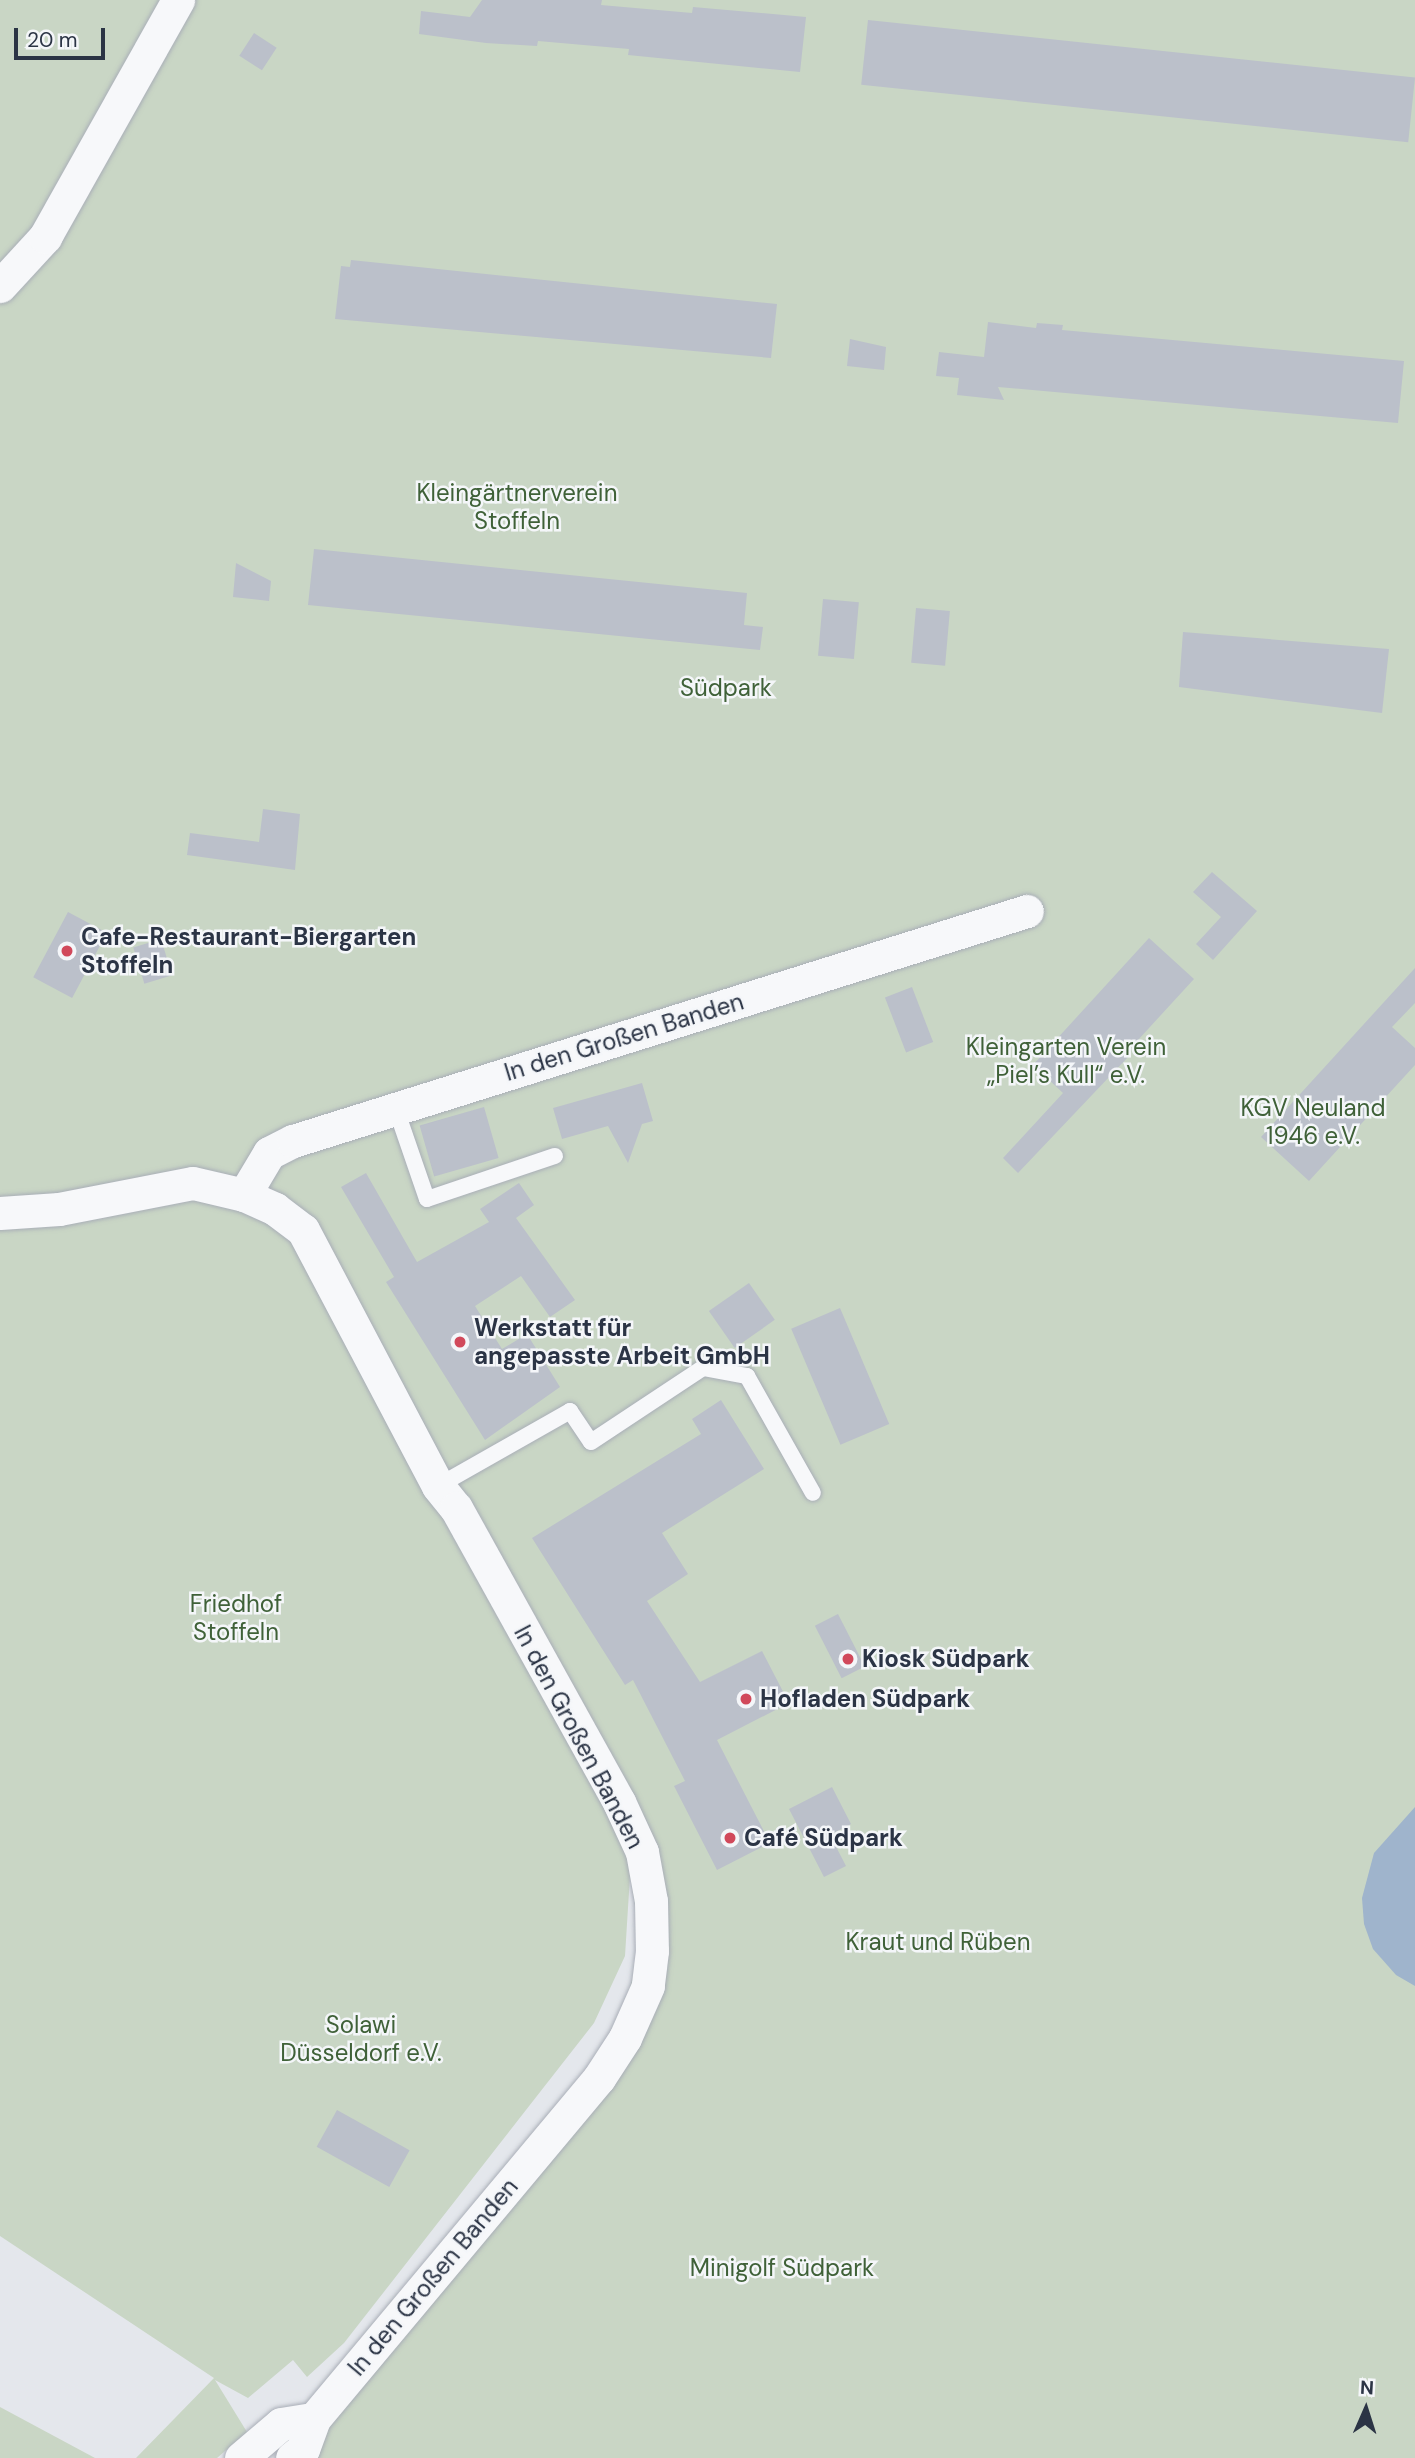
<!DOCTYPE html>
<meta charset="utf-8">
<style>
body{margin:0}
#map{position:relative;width:1415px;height:2458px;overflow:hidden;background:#e4e7ec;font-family:"DM Sans",sans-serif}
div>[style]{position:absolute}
.green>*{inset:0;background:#c9d6c5}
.water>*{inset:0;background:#9fb4cc}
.building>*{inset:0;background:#bbc0ca;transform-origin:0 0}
.roads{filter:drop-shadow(0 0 2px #a9aeb7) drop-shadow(0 0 2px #a9aeb7)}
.lane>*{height:16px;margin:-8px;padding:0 8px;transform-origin:8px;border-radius:8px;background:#f7f8fa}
.street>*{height:33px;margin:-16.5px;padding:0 16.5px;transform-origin:16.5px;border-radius:16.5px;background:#f7f8fa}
.dots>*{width:19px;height:19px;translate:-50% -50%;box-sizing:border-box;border:4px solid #f4f6f9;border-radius:50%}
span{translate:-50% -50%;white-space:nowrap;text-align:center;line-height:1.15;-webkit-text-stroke:5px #f4f6f9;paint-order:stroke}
.park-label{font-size:24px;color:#3f6138}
.poi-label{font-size:24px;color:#2b3445;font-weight:700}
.left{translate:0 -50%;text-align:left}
.street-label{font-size:24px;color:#2b3445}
.north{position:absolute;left:1331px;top:2374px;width:70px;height:70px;-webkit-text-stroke:5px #f4f6f9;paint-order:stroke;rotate:3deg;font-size:19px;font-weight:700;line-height:28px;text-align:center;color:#2b3445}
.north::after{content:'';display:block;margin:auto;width:24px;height:32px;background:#2b3445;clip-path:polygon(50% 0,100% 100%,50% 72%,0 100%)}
.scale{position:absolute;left:14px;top:28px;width:91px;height:32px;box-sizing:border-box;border:4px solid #2b3445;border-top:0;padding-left:9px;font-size:21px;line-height:24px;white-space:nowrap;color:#2b3445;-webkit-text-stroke:5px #f4f6f9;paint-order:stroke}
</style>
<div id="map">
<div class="green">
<i style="clip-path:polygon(0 0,1415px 0,1415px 2458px,296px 2458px,621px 2024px,641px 1943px,630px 1876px,625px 1956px,594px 2023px,344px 2343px,307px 2377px,293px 2360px,248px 2398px,215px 2380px,247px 2432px,217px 2458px,136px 2458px,214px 2378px,0 2236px)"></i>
<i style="clip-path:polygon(0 2407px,95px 2458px,0 2458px)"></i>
</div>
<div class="water">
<i style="clip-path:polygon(1415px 1807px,1415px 1986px,1396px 1975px,1373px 1949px,1364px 1924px,1362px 1898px,1374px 1853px)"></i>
</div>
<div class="building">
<i style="clip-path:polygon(482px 0,602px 0,601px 5px,692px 13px,693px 7px,806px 17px,800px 72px,628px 55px,629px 49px,538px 41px,537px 46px,486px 43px,419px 34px,421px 11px,470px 17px)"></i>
<i style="left:868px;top:20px;width:550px;height:65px;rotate:6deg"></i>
<i style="left:254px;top:33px;width:27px;height:27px;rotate:33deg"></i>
<i style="clip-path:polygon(351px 260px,777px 304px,771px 358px,335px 319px,341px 266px,350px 267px)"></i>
<i style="clip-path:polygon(988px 322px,1036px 328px,1037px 323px,1063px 325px,1062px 330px,1404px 361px,1398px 423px,998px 387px,1004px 400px,957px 395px,959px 378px,936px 376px,939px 352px,984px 357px)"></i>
<i style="clip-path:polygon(850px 339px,886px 347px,884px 370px,847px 366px)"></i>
<i style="clip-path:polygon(314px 549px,747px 593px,744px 625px,763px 627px,760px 650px,308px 605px)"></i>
<i style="clip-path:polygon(236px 563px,271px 581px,269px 601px,233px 597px)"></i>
<i style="left:823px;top:599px;width:36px;height:57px;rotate:5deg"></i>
<i style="left:916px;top:608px;width:34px;height:55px;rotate:5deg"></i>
<i style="clip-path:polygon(1183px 632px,1389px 649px,1382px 713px,1179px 687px)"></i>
<i style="clip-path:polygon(263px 809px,300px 814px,295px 870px,187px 855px,190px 833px,259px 842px)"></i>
<i style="clip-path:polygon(1212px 872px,1257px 911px,1213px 960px,1196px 944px,1221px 917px,1193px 892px)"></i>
<i style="left:68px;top:912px;width:44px;height:74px;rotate:28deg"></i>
<i style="clip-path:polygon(1149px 938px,1194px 979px,1127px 1052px,1130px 1055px,1018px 1173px,1003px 1158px,1063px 1093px,1033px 1065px)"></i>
<i style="left:161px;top:939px;width:38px;height:29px;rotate:73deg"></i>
<i style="clip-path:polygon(1415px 968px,1415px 1003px,1392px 1027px,1415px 1048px,1415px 1065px,1309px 1181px,1261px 1137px)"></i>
<i style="left:912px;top:987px;width:59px;height:29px;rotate:69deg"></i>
<i style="clip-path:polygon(642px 1083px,653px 1121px,642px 1124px,628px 1163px,608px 1126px,562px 1139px,553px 1108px)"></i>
<i style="left:484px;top:1107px;width:53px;height:67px;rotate:74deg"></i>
<i style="clip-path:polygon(366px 1173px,417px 1262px,489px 1222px,480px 1209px,519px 1183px,534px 1205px,516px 1218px,575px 1300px,550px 1317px,521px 1276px,475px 1306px,502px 1349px,527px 1334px,560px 1387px,485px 1440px,386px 1282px,394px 1277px,341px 1187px)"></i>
<i style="left:749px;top:1283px;width:45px;height:49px;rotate:55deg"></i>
<i style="left:840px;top:1308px;width:126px;height:53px;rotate:67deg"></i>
<i style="clip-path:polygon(721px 1400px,764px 1469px,662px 1533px,688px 1574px,647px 1601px,700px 1682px,762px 1651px,789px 1703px,717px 1740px,770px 1843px,717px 1870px,674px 1786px,685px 1781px,633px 1680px,625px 1685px,532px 1538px,701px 1434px,692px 1419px)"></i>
<i style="left:838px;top:1614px;width:59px;height:26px;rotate:63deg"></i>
<i style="clip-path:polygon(832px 1787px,851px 1824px,830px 1835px,846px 1866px,824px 1877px,789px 1809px)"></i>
<i style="left:337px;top:2110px;width:83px;height:42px;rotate:29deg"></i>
</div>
<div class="roads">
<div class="lane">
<i style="left:396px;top:1109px;width:95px;rotate:71deg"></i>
<i style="left:427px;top:1199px;width:135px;rotate:-18.6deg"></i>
<i style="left:438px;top:1486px;width:152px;rotate:-29.6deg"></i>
<i style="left:570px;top:1411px;width:37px;rotate:56deg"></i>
<i style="left:591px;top:1442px;width:134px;rotate:-33.5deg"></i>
<i style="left:703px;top:1368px;width:45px;rotate:10.3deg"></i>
<i style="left:747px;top:1376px;width:134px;rotate:60.6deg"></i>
</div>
<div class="street">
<i style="left:0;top:286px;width:67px;rotate:-47.4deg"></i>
<i style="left:45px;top:237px;width:272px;rotate:-60.7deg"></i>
<i style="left:244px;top:1195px;width:49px;rotate:-59.2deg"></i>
<i style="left:269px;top:1153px;width:27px;rotate:-27deg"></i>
<i style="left:293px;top:1141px;width:769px;rotate:-17.4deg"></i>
<i style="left:0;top:1213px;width:59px;rotate:-3.9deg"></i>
<i style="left:59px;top:1209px;width:136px;rotate:-11deg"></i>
<i style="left:193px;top:1183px;width:52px;rotate:13.2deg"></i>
<i style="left:244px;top:1195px;width:34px;rotate:24deg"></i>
<i style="left:275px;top:1209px;width:35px;rotate:37deg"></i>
<i style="left:303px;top:1230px;width:289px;rotate:62.2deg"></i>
<i style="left:438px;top:1486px;width:28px;rotate:51deg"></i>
<i style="left:456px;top:1508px;width:336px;rotate:61deg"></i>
<i style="left:619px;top:1802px;width:55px;rotate:65.3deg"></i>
<i style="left:642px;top:1852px;width:50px;rotate:79.6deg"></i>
<i style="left:651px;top:1901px;width:50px;rotate:88.9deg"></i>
<i style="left:652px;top:1951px;width:35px;rotate:97deg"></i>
<i style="left:648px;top:1986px;width:57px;rotate:113.9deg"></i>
<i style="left:625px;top:2038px;width:48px;rotate:123deg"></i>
<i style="left:599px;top:2078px;width:444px;rotate:129.9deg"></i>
<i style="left:314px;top:2419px;width:32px;rotate:110deg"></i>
<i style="left:303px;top:2449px;width:14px;rotate:141deg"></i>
<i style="left:241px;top:2458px;width:52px;rotate:-40.4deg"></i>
<i style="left:281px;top:2424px;width:33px;rotate:-9deg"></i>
</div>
</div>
<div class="dots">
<i style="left:67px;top:951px;background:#d1495b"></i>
<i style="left:460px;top:1342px;background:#d1495b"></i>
<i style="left:848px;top:1659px;background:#d1495b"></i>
<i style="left:746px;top:1699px;background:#d1495b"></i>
<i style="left:730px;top:1838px;background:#d1495b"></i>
</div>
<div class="park-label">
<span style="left:517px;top:507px">Kleingärtnerverein<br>Stoffeln</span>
<span style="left:726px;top:688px">Südpark</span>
<span style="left:1066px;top:1061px">Kleingarten Verein<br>„Piel’s Kull“ e.V.</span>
<span style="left:1313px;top:1122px">KGV Neuland<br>1946 e.V.</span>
<span style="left:236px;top:1618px">Friedhof<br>Stoffeln</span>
<span style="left:938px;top:1942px">Kraut und Rüben</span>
<span style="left:361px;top:2039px">Solawi<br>Düsseldorf e.V.</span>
<span style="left:782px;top:2268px">Minigolf Südpark</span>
</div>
<div class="poi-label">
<span class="left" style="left:81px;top:951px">Cafe-Restaurant-Biergarten<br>Stoffeln</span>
<span class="left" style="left:474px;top:1342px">Werkstatt für<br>angepasste Arbeit GmbH</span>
<span class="left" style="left:862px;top:1659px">Kiosk Südpark</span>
<span class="left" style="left:760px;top:1699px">Hofladen Südpark</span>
<span class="left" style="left:744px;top:1838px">Café Südpark</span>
</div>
<div class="street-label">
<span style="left:624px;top:1037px;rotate:-17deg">In den Großen Banden</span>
<span style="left:579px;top:1737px;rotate:62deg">In den Großen Banden</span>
<span style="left:433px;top:2277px;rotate:-50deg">In den Großen Banden</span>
</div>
<div class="north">N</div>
<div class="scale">20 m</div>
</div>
